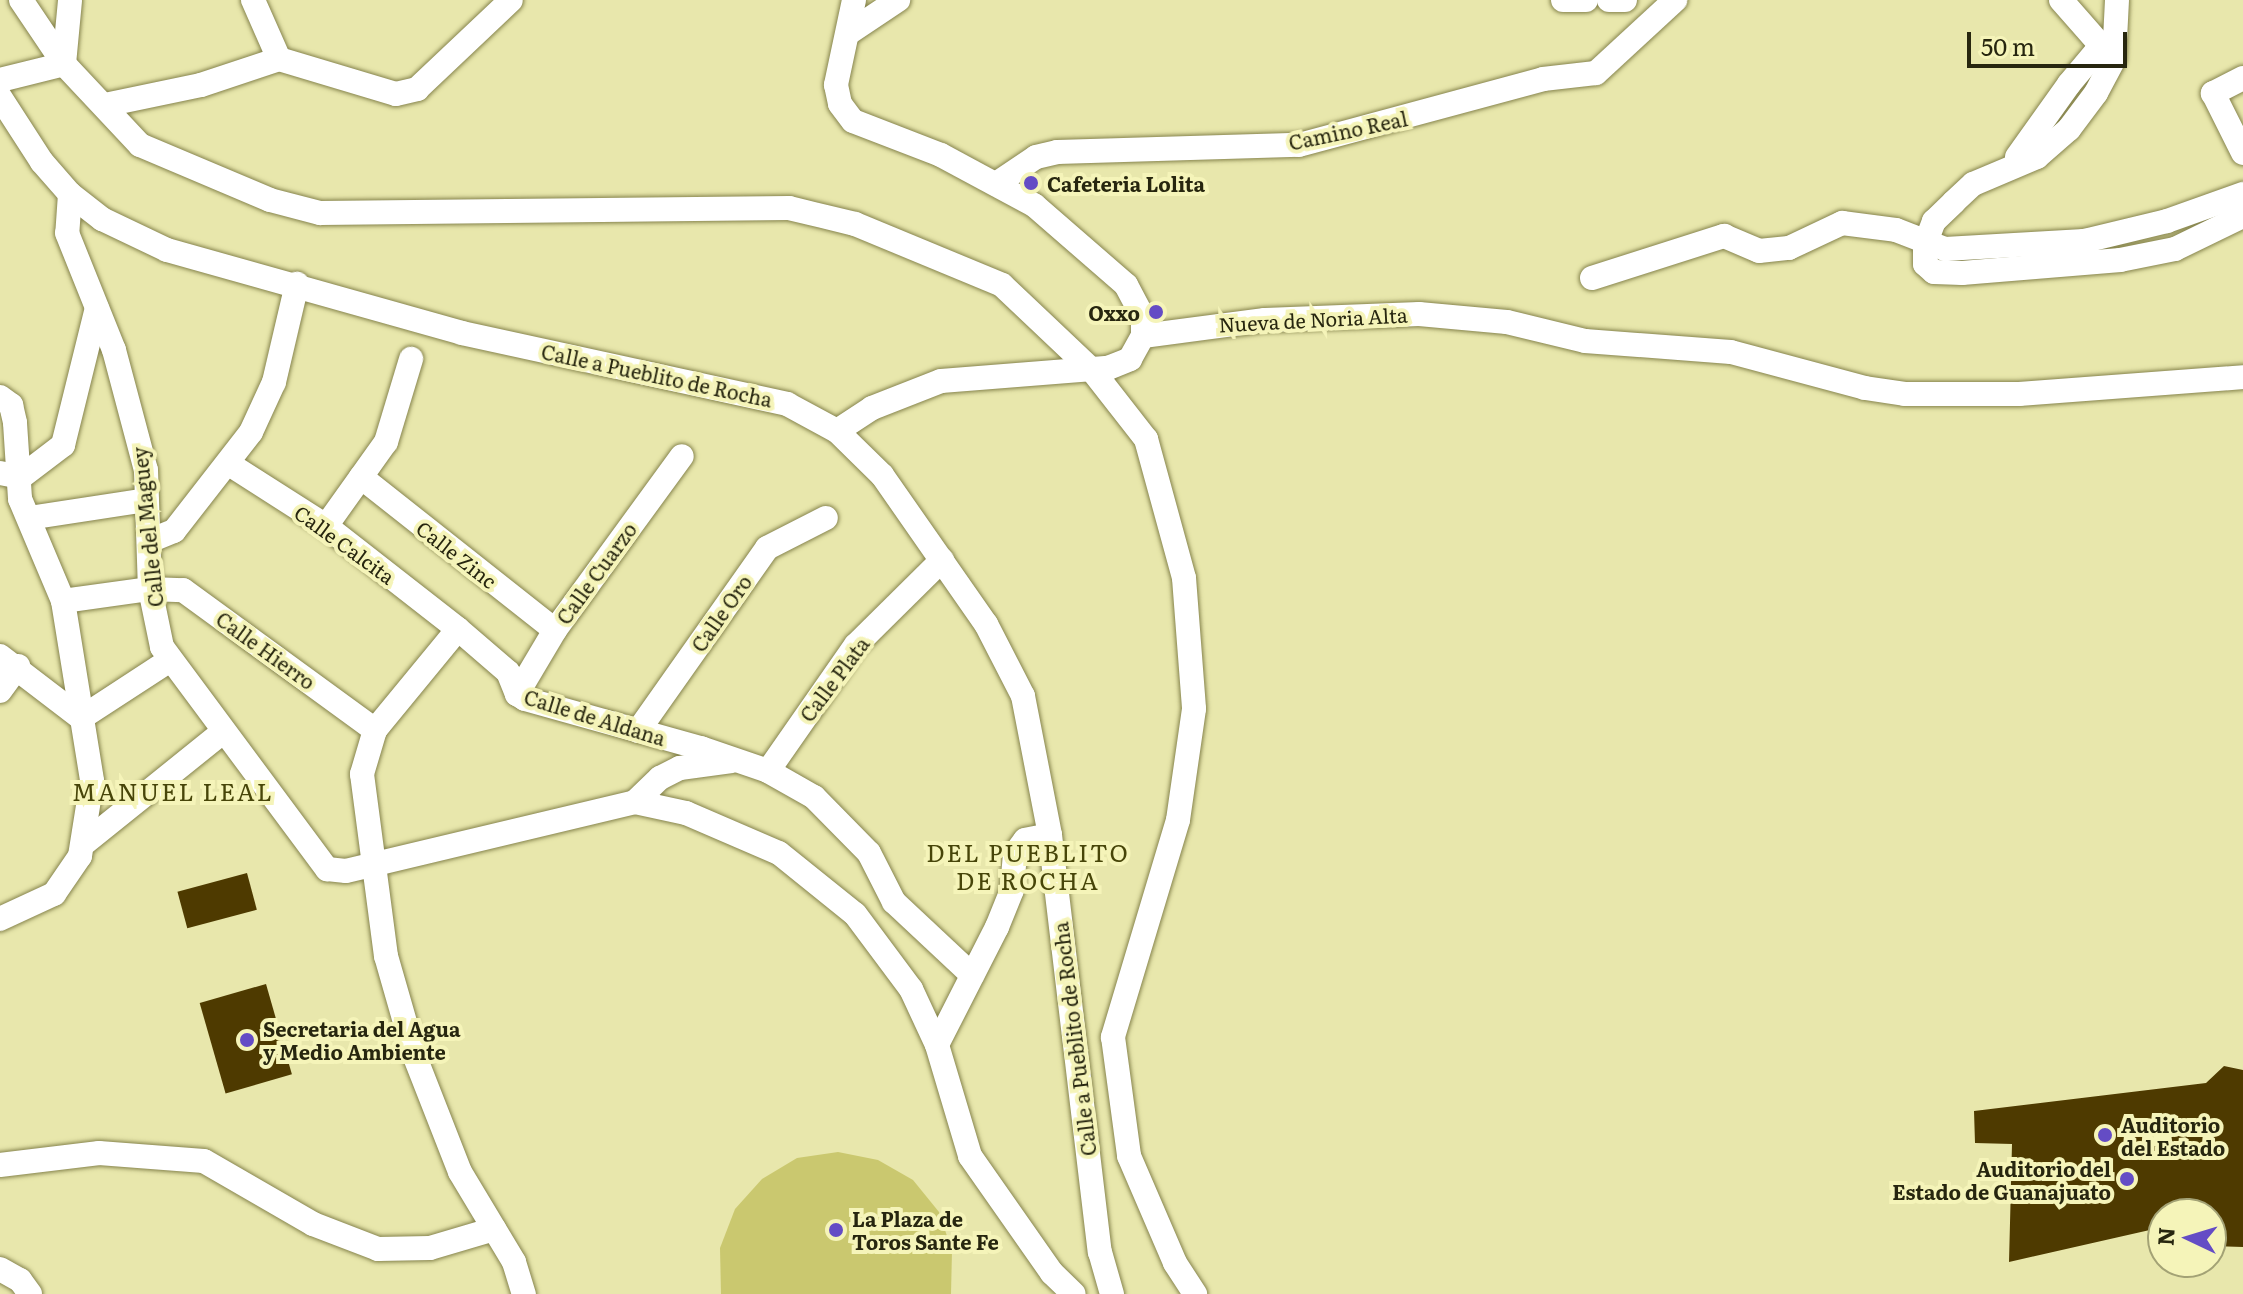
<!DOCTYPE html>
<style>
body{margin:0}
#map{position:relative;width:2243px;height:1294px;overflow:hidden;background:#e8e7ac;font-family:Literata,serif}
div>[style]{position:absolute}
.green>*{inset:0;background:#cac86f}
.building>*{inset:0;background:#4e3a00;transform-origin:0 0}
.roads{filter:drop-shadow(0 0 2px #86844d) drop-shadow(0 0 2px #86844d)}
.minor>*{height:24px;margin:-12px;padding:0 12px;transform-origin:12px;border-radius:12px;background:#fff}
.dots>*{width:22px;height:22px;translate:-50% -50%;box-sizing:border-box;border:4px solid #f5f4b9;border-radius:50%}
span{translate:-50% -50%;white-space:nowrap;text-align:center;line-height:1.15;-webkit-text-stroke:8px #f5f4b9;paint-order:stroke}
.street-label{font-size:20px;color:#27260f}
.poi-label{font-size:20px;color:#27260f;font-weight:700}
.left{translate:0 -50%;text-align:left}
.right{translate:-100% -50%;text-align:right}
.quarter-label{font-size:24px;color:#474509;letter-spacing:2px}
.north{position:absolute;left:2147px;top:1198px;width:80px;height:80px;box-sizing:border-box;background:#f5f4b9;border:2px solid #a3a275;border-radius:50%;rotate:274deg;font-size:22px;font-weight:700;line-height:32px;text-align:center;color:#27260f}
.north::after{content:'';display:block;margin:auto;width:28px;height:36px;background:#644cc5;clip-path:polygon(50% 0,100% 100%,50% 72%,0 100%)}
.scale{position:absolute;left:1967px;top:32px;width:160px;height:36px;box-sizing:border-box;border:4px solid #27260f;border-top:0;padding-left:10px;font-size:24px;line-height:28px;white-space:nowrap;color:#27260f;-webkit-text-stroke:6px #f5f4b9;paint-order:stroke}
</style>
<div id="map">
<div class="green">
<i style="clip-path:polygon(838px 1152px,878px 1160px,913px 1180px,939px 1212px,952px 1251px,951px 1294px,721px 1294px,720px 1248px,735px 1209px,762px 1179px,797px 1158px)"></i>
</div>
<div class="building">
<i style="left:247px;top:873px;width:38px;height:72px;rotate:75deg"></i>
<i style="left:266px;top:984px;width:94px;height:69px;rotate:74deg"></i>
<i style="clip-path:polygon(2224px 1066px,2243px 1070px,2243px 1247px,2211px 1246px,2211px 1214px,2163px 1214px,2163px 1227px,2009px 1262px,2012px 1144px,1975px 1143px,1974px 1111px,2206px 1083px)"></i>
</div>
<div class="roads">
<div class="minor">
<i style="left:21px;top:0;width:77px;rotate:56.1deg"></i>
<i style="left:64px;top:64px;width:111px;rotate:46.8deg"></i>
<i style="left:140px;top:145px;width:141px;rotate:22.9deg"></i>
<i style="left:270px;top:200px;width:52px;rotate:14.6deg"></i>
<i style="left:320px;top:213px;width:469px;rotate:-0.6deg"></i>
<i style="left:789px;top:208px;width:68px;rotate:13.6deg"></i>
<i style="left:855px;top:224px;width:159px;rotate:22.5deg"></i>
<i style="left:1002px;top:285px;width:124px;rotate:43.4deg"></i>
<i style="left:1092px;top:370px;width:88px;rotate:52deg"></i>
<i style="left:1146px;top:439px;width:144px;rotate:74.7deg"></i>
<i style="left:1184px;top:578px;width:131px;rotate:85.6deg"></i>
<i style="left:1194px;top:709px;width:112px;rotate:98.2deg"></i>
<i style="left:1178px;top:820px;width:227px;rotate:106.7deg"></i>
<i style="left:1113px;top:1037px;width:120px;rotate:82.3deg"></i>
<i style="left:1129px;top:1156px;width:116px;rotate:66.7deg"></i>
<i style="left:1175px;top:1263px;width:37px;rotate:57deg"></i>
<i style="left:253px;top:0;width:64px;rotate:66.2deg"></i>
<i style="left:854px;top:0;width:87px;rotate:102deg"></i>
<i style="left:836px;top:85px;width:19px;rotate:78deg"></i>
<i style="left:840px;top:104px;width:21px;rotate:53deg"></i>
<i style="left:853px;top:121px;width:94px;rotate:21.1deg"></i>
<i style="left:941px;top:155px;width:106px;rotate:28.3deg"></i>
<i style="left:1034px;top:205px;width:122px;rotate:41deg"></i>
<i style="left:1126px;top:285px;width:36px;rotate:62deg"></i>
<i style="left:1143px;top:317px;width:19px;rotate:90deg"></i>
<i style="left:1563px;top:0;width:23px"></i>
<i style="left:1609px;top:0;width:16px"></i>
<i style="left:2061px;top:0;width:77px;rotate:48.7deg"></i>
<i style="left:2117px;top:0;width:59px;rotate:92.9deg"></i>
<i style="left:2114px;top:59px;width:38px;rotate:118deg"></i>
<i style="left:2096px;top:93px;width:45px;rotate:126.9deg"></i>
<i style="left:2069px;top:129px;width:43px;rotate:138.8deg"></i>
<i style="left:2037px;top:157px;width:69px;rotate:157.1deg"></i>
<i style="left:1973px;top:184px;width:26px;rotate:137deg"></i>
<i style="left:1954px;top:202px;width:28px;rotate:136deg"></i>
<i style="left:1934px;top:221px;width:26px;rotate:111deg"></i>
<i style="left:1925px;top:245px;width:19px;rotate:90deg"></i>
<i style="left:1925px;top:264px;width:12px;rotate:42deg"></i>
<i style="left:1934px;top:272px;width:28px;rotate:2deg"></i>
<i style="left:1962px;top:273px;width:159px;rotate:-4.7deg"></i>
<i style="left:2120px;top:260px;width:56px;rotate:-11.3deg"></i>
<i style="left:2175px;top:249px;width:76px;rotate:-25.9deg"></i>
<i style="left:850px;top:32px;width:58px;rotate:-33.7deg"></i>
<i style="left:64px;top:64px;width:64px;rotate:-84.6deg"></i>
<i style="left:2243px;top:78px;width:34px;rotate:153deg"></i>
<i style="left:2213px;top:93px;width:67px;rotate:63.4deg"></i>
<i style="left:0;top:80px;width:66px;rotate:-14deg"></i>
<i style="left:0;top:97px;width:77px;rotate:57.1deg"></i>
<i style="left:42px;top:162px;width:43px;rotate:48.8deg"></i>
<i style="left:70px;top:194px;width:41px;rotate:38deg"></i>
<i style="left:102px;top:219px;width:72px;rotate:25.5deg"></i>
<i style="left:167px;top:250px;width:306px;rotate:15.7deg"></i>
<i style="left:462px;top:333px;width:333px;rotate:12.3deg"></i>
<i style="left:787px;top:404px;width:57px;rotate:28.4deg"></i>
<i style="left:837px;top:431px;width:63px;rotate:44.4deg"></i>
<i style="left:882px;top:475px;width:182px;rotate:55.1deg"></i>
<i style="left:986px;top:624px;width:81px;rotate:62.8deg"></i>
<i style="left:1023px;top:696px;width:142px;rotate:79deg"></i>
<i style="left:1050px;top:835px;width:420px;rotate:83.2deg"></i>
<i style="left:1100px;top:1252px;width:44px;rotate:74.1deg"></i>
<i style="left:105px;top:105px;width:98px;rotate:-11.8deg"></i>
<i style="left:201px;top:85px;width:82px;rotate:-18.4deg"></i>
<i style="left:279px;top:59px;width:122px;rotate:16.7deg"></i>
<i style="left:396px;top:94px;width:22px;rotate:-13deg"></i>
<i style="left:417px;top:89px;width:129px;rotate:-43.4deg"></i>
<i style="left:2017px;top:157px;width:90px;rotate:-54.5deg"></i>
<i style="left:2069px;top:84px;width:48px;rotate:-50deg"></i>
<i style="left:2100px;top:47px;width:17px;rotate:-31deg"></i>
<i style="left:996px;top:184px;width:48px;rotate:-34deg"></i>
<i style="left:1036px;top:157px;width:22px;rotate:-13deg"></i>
<i style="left:1057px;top:152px;width:242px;rotate:-1.7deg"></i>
<i style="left:1299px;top:145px;width:253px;rotate:-15.1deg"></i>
<i style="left:1543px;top:79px;width:53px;rotate:-6.5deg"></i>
<i style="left:1596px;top:73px;width:108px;rotate:-42.7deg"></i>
<i style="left:70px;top:194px;width:39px;rotate:94deg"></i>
<i style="left:67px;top:233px;width:126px;rotate:68.1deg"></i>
<i style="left:114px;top:350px;width:124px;rotate:75.1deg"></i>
<i style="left:146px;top:470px;width:119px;rotate:88.1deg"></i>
<i style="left:150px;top:589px;width:59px;rotate:78.3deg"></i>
<i style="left:162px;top:647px;width:277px;rotate:53.4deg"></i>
<i style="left:327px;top:869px;width:19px;rotate:6deg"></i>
<i style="left:346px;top:871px;width:297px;rotate:-13.4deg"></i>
<i style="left:635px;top:802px;width:52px;rotate:12.2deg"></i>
<i style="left:686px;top:813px;width:101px;rotate:23.3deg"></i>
<i style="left:779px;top:853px;width:97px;rotate:38.8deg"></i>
<i style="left:855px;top:914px;width:94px;rotate:53.3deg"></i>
<i style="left:911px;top:989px;width:62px;rotate:65.1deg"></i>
<i style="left:1592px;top:278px;width:139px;rotate:-17.7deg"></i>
<i style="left:1724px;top:236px;width:38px;rotate:23deg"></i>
<i style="left:1759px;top:251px;width:30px;rotate:-6deg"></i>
<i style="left:1789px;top:248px;width:59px;rotate:-25.3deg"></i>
<i style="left:1842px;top:223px;width:54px;rotate:7.4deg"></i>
<i style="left:1896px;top:230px;width:53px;rotate:21.2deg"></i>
<i style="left:1945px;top:249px;width:139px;rotate:-3.3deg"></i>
<i style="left:2084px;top:241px;width:85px;rotate:-13.5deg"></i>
<i style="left:2167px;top:221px;width:81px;rotate:-19.6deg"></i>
<i style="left:1143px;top:336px;width:123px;rotate:-7.5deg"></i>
<i style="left:1265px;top:320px;width:154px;rotate:-2.2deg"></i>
<i style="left:1419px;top:314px;width:88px;rotate:5.2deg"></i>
<i style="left:1507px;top:322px;width:80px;rotate:13.7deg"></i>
<i style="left:1585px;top:341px;width:146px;rotate:4.3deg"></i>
<i style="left:1731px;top:352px;width:139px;rotate:15deg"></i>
<i style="left:1865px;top:388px;width:40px;rotate:8.5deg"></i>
<i style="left:1905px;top:394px;width:114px"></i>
<i style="left:2019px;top:394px;width:225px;rotate:-4.3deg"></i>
<i style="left:0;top:397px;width:14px;rotate:36deg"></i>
<i style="left:11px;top:405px;width:18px;rotate:77deg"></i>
<i style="left:15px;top:423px;width:76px;rotate:86.2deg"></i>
<i style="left:20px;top:499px;width:111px;rotate:67.1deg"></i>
<i style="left:63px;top:601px;width:182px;rotate:80.8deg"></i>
<i style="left:92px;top:781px;width:76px;rotate:99.1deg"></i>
<i style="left:80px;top:856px;width:46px;rotate:124.4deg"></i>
<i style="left:54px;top:894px;width:60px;rotate:155.2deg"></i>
<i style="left:837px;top:431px;width:42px;rotate:-33.3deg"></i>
<i style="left:872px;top:408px;width:74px;rotate:-21.4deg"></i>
<i style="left:941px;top:381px;width:168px;rotate:-4.5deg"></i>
<i style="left:1108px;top:368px;width:24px;rotate:-22deg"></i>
<i style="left:1130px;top:359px;width:26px;rotate:-61deg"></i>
<i style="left:229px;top:464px;width:115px;rotate:32.6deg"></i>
<i style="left:326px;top:526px;width:167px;rotate:38deg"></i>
<i style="left:458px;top:629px;width:66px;rotate:40.7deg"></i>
<i style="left:508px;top:672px;width:24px;rotate:68deg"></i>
<i style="left:517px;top:694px;width:9px;rotate:32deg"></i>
<i style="left:525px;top:699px;width:183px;rotate:15.6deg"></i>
<i style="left:701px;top:748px;width:71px;rotate:18.9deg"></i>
<i style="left:768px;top:771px;width:53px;rotate:29.5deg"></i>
<i style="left:814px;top:797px;width:78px;rotate:45.5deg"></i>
<i style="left:869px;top:853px;width:55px;rotate:63deg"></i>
<i style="left:894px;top:902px;width:107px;rotate:43.1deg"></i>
<i style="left:0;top:473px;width:21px;rotate:11deg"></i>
<i style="left:21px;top:477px;width:53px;rotate:-37.3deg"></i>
<i style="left:63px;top:445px;width:141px;rotate:-76.1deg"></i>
<i style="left:361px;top:477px;width:247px;rotate:38.3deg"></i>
<i style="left:29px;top:518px;width:119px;rotate:-8.7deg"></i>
<i style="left:326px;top:526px;width:103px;rotate:-54.5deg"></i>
<i style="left:386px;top:442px;width:87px;rotate:-73.2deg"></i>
<i style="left:149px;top:541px;width:27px;rotate:-22deg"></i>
<i style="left:174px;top:531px;width:125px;rotate:-52.1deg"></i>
<i style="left:251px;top:432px;width:55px;rotate:-65.3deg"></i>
<i style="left:274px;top:382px;width:101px;rotate:-76.8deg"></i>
<i style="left:63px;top:601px;width:88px;rotate:-7.9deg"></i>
<i style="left:150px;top:589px;width:33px;rotate:2deg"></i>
<i style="left:183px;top:590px;width:238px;rotate:36.1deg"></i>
<i style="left:458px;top:629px;width:131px;rotate:129.4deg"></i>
<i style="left:375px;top:730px;width:46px;rotate:106.5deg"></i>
<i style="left:362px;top:774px;width:184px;rotate:82.5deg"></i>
<i style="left:386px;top:956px;width:105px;rotate:74deg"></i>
<i style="left:415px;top:1057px;width:123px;rotate:68.6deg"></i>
<i style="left:460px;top:1172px;width:105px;rotate:59deg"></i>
<i style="left:514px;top:1262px;width:34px;rotate:73deg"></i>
<i style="left:0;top:656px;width:102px;rotate:37.4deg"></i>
<i style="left:0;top:691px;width:31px;rotate:-54deg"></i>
<i style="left:517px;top:694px;width:74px;rotate:-59.3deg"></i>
<i style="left:555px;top:630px;width:215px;rotate:-53.9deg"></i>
<i style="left:81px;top:718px;width:106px;rotate:-33.1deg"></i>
<i style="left:638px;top:731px;width:224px;rotate:-54.8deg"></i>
<i style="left:767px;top:548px;width:66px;rotate:-27deg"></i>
<i style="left:768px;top:771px;width:154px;rotate:-55.1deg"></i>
<i style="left:856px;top:645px;width:121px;rotate:-44.7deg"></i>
<i style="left:635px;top:802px;width:35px;rotate:-44deg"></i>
<i style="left:660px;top:778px;width:22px;rotate:-27deg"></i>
<i style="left:680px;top:768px;width:52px;rotate:-7.7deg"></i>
<i style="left:1050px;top:835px;width:25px;rotate:169deg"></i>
<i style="left:1025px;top:840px;width:17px;rotate:126deg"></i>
<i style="left:1015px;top:854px;width:36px;rotate:95deg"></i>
<i style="left:1012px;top:890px;width:40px;rotate:112deg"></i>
<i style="left:997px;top:927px;width:132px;rotate:117deg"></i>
<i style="left:937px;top:1045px;width:116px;rotate:73.4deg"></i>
<i style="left:970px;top:1156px;width:143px;rotate:55deg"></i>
<i style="left:1052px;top:1273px;width:30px;rotate:44deg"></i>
<i style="left:86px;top:842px;width:176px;rotate:-38.8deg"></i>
<i style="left:0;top:1165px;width:100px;rotate:-6.9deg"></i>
<i style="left:99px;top:1153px;width:105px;rotate:4.4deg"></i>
<i style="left:204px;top:1161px;width:126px;rotate:30deg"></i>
<i style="left:313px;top:1224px;width:70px;rotate:21deg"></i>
<i style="left:378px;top:1249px;width:52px;rotate:-1.1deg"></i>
<i style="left:430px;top:1248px;width:67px;rotate:-16.5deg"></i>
<i style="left:0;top:1269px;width:23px;rotate:29deg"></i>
<i style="left:20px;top:1280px;width:17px;rotate:54deg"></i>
</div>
</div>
<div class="dots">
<i style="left:1031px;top:183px;background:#644cc5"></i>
<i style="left:1156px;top:312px;background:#644cc5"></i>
<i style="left:247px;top:1040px;background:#644cc5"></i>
<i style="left:2105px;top:1135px;background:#644cc5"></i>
<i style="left:2127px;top:1179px;background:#644cc5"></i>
<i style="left:836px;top:1230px;background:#644cc5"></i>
</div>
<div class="street-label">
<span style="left:1348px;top:130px;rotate:-12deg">Camino Real</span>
<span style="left:1313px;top:319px;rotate:-3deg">Nueva de Noria Alta</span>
<span style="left:657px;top:375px;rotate:12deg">Calle a Pueblito de Rocha</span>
<span style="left:147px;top:527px;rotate:-96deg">Calle del Maguey</span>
<span style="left:345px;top:544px;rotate:36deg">Calle Calcita</span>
<span style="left:457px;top:554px;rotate:38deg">Calle Zinc</span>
<span style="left:596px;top:573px;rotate:-54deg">Calle Cuarzo</span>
<span style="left:721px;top:613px;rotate:-55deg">Calle Oro</span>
<span style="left:266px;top:650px;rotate:36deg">Calle Hierro</span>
<span style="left:834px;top:679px;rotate:-53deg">Calle Plata</span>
<span style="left:595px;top:717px;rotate:17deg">Calle de Aldana</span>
<span style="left:1074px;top:1039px;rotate:-97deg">Calle a Pueblito de Rocha</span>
</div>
<div class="poi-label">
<span class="left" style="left:1047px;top:183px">Cafeteria Lolita</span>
<span class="right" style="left:1140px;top:312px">Oxxo</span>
<span class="left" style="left:263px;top:1040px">Secretaria del Agua<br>y Medio Ambiente</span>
<span class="left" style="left:2121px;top:1136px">Auditorio<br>del Estado</span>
<span class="right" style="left:2111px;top:1180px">Auditorio del<br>Estado de Guanajuato</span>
<span class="left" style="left:852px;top:1230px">La Plaza de<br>Toros Sante Fe</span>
</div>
<div class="quarter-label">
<span style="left:173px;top:791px">MANUEL LEAL</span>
<span style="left:1028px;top:866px">DEL PUEBLITO<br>DE ROCHA</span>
</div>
<div class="north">N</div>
<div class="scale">50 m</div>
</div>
